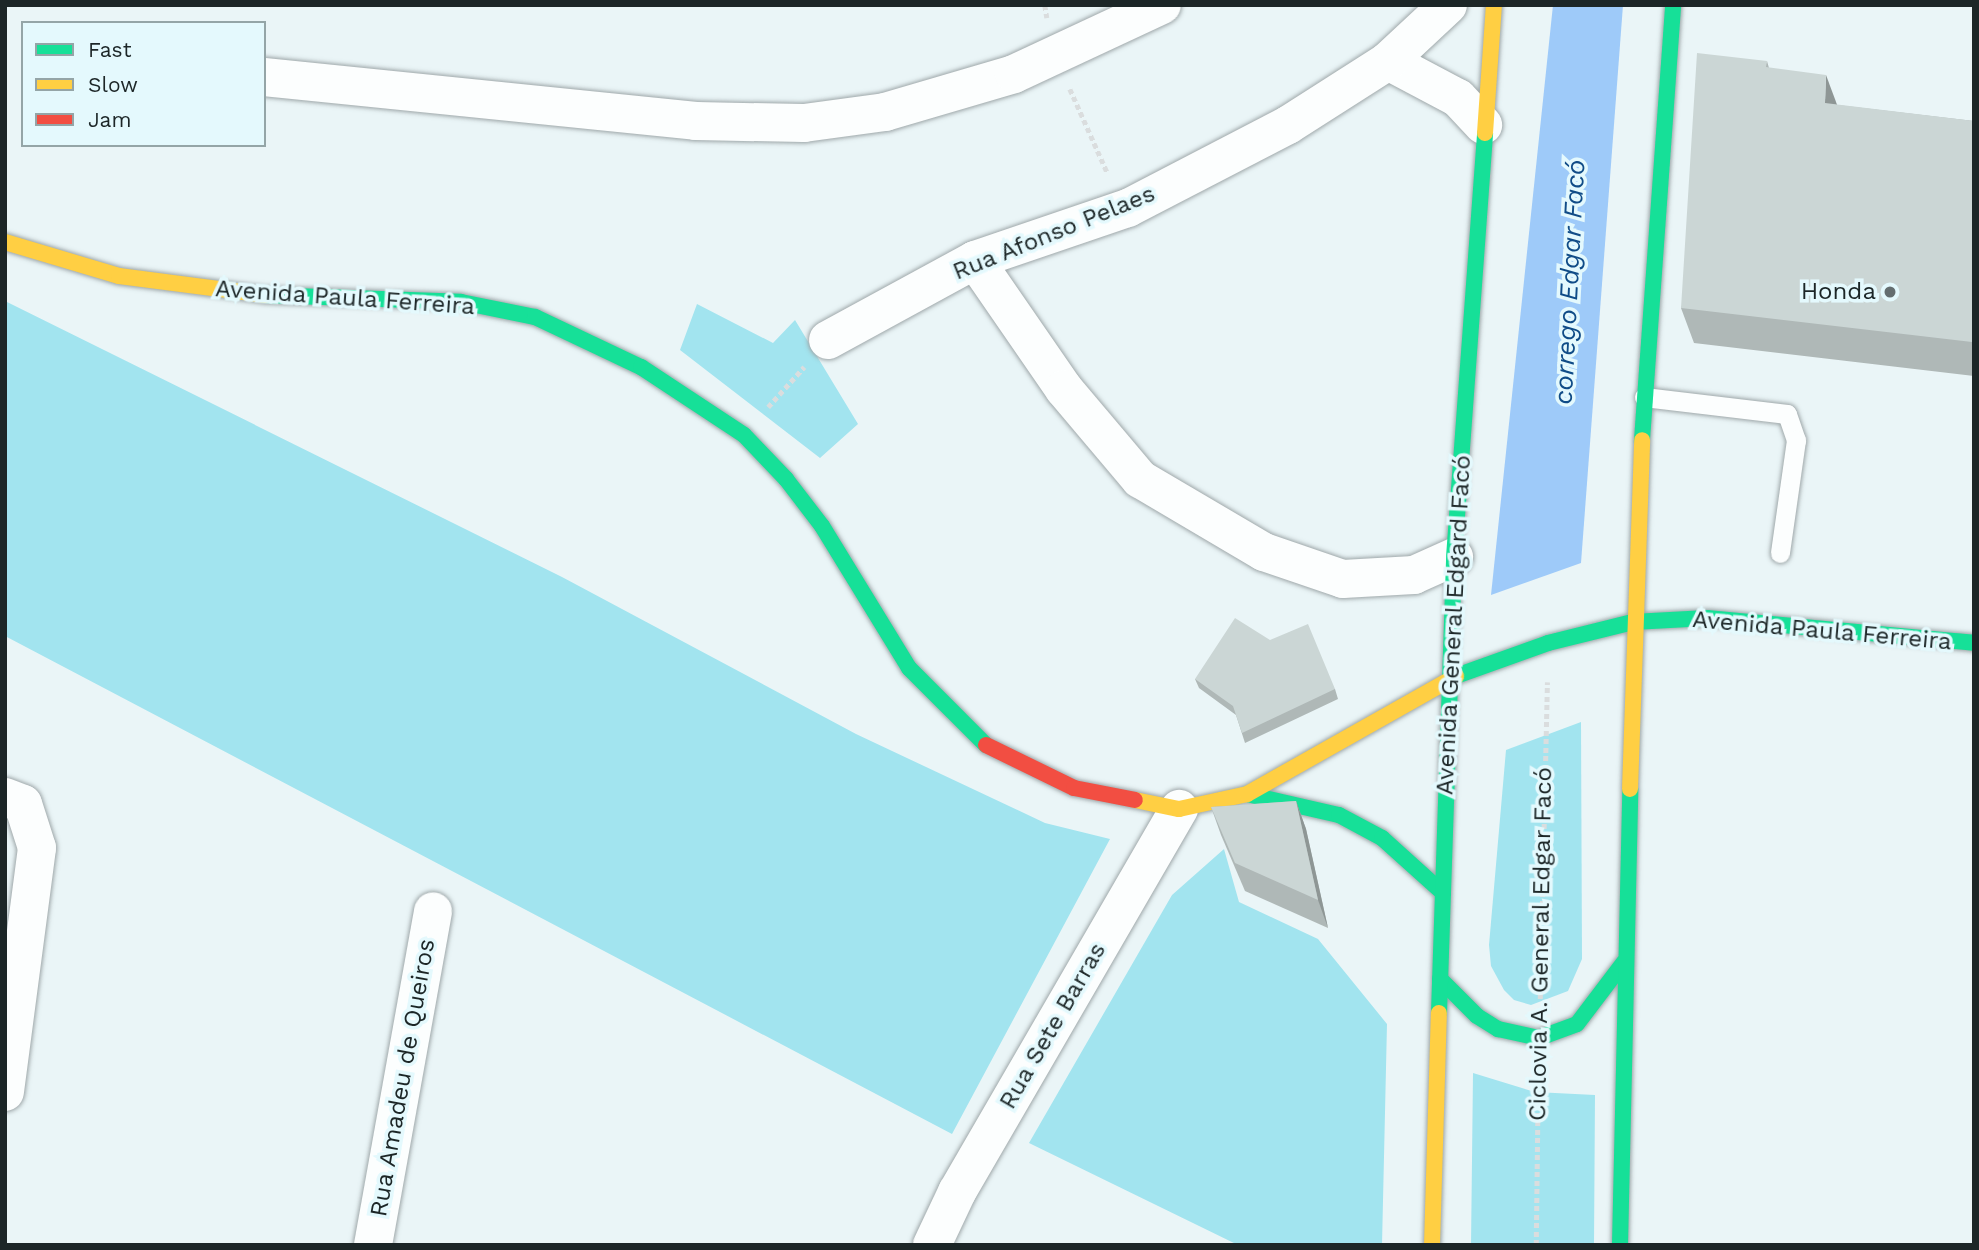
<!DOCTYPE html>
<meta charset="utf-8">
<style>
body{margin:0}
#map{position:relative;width:1979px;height:1250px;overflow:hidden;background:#eaf5f7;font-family:"Work Sans",sans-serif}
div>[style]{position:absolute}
.green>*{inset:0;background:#a2e4ef}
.water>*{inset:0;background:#9ecaf9}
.path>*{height:4.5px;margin-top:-2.25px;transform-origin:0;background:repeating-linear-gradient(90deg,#daddde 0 5px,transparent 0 8.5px)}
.roads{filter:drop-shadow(0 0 2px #9fa8aa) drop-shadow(0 0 2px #9fa8aa)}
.lane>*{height:19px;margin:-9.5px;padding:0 9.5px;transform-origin:9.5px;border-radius:9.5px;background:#fcfefe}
.street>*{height:38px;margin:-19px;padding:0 19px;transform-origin:19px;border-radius:19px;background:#fcfefe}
.fast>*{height:16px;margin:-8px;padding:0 8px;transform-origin:8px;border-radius:8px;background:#16e098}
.slow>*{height:16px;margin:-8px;padding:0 8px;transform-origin:8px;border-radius:8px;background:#ffcf43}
.jam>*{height:16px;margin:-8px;padding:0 8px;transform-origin:8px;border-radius:8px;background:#f24e42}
.wall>*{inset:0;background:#afb8b7}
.shaded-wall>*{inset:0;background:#8e9695}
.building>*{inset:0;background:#cbd6d5}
.dots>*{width:19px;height:19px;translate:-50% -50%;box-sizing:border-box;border:4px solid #e4f9fd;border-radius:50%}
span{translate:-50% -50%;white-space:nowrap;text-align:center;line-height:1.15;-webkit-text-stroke:7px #e4f9fd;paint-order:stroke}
.street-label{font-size:24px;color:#1c2627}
.poi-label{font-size:24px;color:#1c2627}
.right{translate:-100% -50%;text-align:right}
.water-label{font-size:26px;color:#104c87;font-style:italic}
.frame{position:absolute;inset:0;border:7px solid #1c2627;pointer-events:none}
.legend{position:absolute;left:21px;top:21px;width:245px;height:126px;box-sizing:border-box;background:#e4f9fd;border:2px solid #94a5a7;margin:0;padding:9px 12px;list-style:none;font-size:21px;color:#1c2627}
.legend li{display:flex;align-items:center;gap:14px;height:35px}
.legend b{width:35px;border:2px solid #94a5a7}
</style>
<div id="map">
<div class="green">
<i style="clip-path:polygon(5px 301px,562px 577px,856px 734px,1045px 823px,1110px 839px,952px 1134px,5px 636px)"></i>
<i style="clip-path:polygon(697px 304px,773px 343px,795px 320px,858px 424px,820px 458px,680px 350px)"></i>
<i style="clip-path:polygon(1581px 722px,1582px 959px,1568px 991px,1531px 1005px,1514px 1000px,1504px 990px,1491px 966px,1489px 945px,1506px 750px)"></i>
<i style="clip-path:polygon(1224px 849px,1239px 902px,1318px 939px,1387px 1024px,1382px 1245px,1238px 1245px,1029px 1143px,1172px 895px)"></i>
<i style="clip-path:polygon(1473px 1073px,1535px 1092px,1595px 1095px,1594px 1245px,1471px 1245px)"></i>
</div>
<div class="water">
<i style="clip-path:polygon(1553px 5px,1623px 5px,1581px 563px,1491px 595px)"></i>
</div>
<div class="path">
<i style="left:1045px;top:5px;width:13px;rotate:81deg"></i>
<i style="left:1070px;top:89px;width:93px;rotate:65.9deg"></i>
<i style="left:768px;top:407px;width:54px;rotate:-48deg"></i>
<i style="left:1540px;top:999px;width:317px;rotate:-88.7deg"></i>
<i style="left:1536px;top:1245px;width:171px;rotate:-89.3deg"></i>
</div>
<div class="roads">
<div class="lane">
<i style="left:1644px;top:397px;width:144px;rotate:6.8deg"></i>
<i style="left:1787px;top:414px;width:28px;rotate:71deg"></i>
<i style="left:1796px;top:440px;width:114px;rotate:98.1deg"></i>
</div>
<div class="street">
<i style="left:1388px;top:61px;width:79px;rotate:27.9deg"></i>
<i style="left:1458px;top:98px;width:37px;rotate:47deg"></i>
<i style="left:264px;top:77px;width:434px;rotate:5.8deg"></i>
<i style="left:696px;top:121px;width:108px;rotate:1.1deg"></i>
<i style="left:804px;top:123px;width:82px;rotate:-7.7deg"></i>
<i style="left:885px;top:112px;width:134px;rotate:-16.4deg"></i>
<i style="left:1014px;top:74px;width:163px;rotate:-25deg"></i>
<i style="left:975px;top:260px;width:157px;rotate:55.4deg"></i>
<i style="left:1064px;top:389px;width:118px;rotate:49.8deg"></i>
<i style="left:1140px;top:479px;width:144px;rotate:30.5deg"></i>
<i style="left:1264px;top:552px;width:83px;rotate:18.9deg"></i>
<i style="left:1343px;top:579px;width:71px;rotate:-3.2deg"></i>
<i style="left:1414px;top:575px;width:44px;rotate:-24.2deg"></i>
<i style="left:828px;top:340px;width:167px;rotate:-28.6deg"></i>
<i style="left:975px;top:260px;width:162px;rotate:-18.8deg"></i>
<i style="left:1128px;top:208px;width:180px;rotate:-27.4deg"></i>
<i style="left:1288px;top:125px;width:119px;rotate:-32.6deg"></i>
<i style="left:1388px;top:61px;width:82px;rotate:-43deg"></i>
<i style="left:5px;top:797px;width:19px;rotate:21deg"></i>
<i style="left:23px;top:804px;width:46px;rotate:72.3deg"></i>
<i style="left:37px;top:848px;width:246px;rotate:97.5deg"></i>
<i style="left:373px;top:1245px;width:339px;rotate:-79.8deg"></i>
<i style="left:932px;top:1245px;width:59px;rotate:-64.7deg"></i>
<i style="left:957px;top:1192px;width:443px;rotate:-59.9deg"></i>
</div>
<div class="fast">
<i style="left:265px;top:295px;width:196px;rotate:2deg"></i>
<i style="left:461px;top:302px;width:76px;rotate:11.5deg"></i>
<i style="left:535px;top:317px;width:117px;rotate:25.3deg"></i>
<i style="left:641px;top:367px;width:123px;rotate:33.4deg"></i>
<i style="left:744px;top:435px;width:61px;rotate:46.3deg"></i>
<i style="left:786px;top:479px;width:59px;rotate:52.5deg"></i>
<i style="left:822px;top:526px;width:167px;rotate:58.5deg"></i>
<i style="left:909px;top:668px;width:109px;rotate:45deg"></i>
<i style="left:1642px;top:440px;width:436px;rotate:-85.9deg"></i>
<i style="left:1456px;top:676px;width:98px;rotate:-19.7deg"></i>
<i style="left:1548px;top:643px;width:88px;rotate:-13.9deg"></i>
<i style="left:1633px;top:622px;width:74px;rotate:-3.1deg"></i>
<i style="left:1707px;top:618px;width:268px;rotate:5.3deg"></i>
<i style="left:1247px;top:794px;width:94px;rotate:12.9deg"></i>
<i style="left:1339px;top:815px;width:49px;rotate:28.1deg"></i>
<i style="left:1382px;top:838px;width:82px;rotate:42deg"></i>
<i style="left:1440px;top:979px;width:52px;rotate:45deg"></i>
<i style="left:1477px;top:1016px;width:25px;rotate:32deg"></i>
<i style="left:1498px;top:1029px;width:42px;rotate:12.4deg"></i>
<i style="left:1539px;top:1038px;width:40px;rotate:-20.2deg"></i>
<i style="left:1577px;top:1024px;width:78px;rotate:-52.8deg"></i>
<i style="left:1439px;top:1013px;width:456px;rotate:-88.1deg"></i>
<i style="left:1454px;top:557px;width:425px;rotate:-85.8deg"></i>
<i style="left:1620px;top:1245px;width:456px;rotate:-88.7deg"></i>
</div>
<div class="slow">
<i style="left:1485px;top:133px;width:128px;rotate:-86deg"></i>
<i style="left:5px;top:242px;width:119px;rotate:16.6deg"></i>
<i style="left:119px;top:276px;width:147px;rotate:7.4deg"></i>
<i style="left:1630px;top:789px;width:349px;rotate:-88deg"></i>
<i style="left:1135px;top:800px;width:45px;rotate:11.6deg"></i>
<i style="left:1179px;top:809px;width:70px;rotate:-12.4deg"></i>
<i style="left:1247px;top:794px;width:240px;rotate:-29.4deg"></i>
<i style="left:1432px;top:1245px;width:232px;rotate:-88.3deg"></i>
</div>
<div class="jam">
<i style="left:986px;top:745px;width:98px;rotate:26deg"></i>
<i style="left:1074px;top:788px;width:62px;rotate:11.1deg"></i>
</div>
</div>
<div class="wall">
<i style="clip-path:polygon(1767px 61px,1769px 68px,1837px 105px,1974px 121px,1974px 376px,1694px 343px,1681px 308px)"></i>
<i style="clip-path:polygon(1195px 679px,1335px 689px,1338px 699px,1245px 743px,1236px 715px,1199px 688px)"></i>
<i style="clip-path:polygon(1296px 801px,1306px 829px,1328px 928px,1245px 891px,1221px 835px,1211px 807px)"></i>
</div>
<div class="shaded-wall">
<i style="clip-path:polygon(1826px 75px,1839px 110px,1825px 103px)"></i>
<i style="clip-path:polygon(1296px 801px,1306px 829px,1328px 928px,1318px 900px)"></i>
</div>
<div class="building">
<i style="clip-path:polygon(1697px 53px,1767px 61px,1766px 67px,1826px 75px,1825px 103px,1974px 121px,1974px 327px,1972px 342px,1681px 308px)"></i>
<i style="clip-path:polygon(1235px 618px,1270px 640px,1308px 624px,1335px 689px,1242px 733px,1233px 706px,1195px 679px)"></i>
<i style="clip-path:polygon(1296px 801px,1318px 900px,1235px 863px,1211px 807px)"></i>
</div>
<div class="dots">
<i style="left:1890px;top:292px;background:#646e70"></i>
</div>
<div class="street-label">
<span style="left:1054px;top:233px;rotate:-22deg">Rua Afonso Pelaes</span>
<span style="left:345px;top:298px;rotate:4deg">Avenida Paula Ferreira</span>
<span style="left:1454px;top:625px;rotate:-87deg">Avenida General Edgard Facó</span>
<span style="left:1822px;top:631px;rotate:5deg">Avenida Paula Ferreira</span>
<span style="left:1541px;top:944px;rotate:-89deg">Ciclovia A. General Edgar Facó</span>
<span style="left:1053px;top:1026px;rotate:-60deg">Rua Sete Barras</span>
<span style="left:403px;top:1078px;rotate:-80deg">Rua Amadeu de Queiros</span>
</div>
<div class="poi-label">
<span class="right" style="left:1876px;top:292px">Honda</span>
</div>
<div class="water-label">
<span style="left:1570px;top:282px;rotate:-87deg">corrego Edgar Facó</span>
</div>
<div class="frame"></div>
<ul class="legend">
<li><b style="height:9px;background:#16e098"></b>Fast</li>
<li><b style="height:9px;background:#ffcf43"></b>Slow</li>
<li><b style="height:9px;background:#f24e42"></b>Jam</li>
</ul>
</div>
